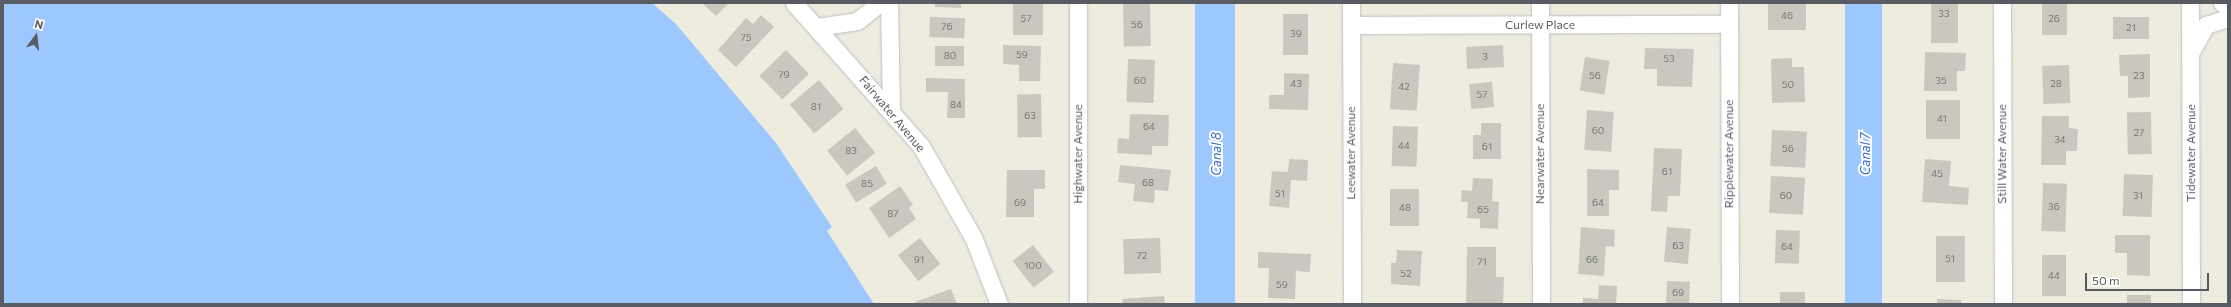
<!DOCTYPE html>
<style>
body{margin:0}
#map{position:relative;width:2231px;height:307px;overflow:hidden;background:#edecdf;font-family:Commissioner,sans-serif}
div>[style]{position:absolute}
.water>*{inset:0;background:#9dc7ff;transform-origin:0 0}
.building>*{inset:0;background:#cac8be;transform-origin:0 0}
.roads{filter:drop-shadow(0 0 1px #bcbec5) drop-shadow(0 0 1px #bcbec5)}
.street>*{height:17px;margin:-8.5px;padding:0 8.5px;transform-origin:8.5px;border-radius:8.5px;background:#fff}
span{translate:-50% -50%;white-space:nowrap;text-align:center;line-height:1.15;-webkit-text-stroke:4px #fff;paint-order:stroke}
.number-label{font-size:10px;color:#747679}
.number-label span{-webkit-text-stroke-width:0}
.street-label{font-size:12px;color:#585b62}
.water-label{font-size:13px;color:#356acd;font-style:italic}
.frame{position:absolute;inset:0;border:4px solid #585b62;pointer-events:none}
.north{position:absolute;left:16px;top:16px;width:40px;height:40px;-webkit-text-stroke:3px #fff;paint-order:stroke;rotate:15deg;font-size:11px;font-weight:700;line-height:16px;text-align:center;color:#585b62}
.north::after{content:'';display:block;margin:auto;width:14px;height:18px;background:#585b62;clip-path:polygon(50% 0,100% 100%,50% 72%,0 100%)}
.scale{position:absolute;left:2085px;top:273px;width:124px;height:18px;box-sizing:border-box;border:2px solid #585b62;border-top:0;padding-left:5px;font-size:12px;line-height:14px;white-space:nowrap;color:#585b62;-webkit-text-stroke:3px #fff;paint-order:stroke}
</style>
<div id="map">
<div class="water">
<i style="clip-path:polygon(3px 3px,652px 3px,676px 24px,776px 143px,832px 227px,827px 231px,874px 304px,3px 304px)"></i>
<i style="left:1195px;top:3px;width:40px;height:301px"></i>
<i style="left:1845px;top:3px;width:37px;height:301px"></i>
</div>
<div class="building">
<i style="clip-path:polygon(702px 3px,729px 3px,716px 16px)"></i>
<i style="clip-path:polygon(935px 3px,961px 3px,961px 8px,935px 7px)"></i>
<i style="left:1013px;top:3px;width:30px;height:32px"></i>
<i style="left:1150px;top:3px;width:43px;height:27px;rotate:89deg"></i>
<i style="left:1768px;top:3px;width:38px;height:27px"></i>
<i style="left:1931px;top:3px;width:27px;height:40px"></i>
<i style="left:2042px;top:3px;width:25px;height:32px"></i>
<i style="left:1283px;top:14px;width:25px;height:41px"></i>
<i style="clip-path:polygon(761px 15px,774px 27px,736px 67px,718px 50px,746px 18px,753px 24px)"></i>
<i style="left:930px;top:17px;width:35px;height:20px;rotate:2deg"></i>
<i style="left:2113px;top:17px;width:36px;height:22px"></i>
<i style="clip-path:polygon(1003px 45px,1041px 46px,1040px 81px,1019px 81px,1019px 65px,1003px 64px)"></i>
<i style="left:1503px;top:45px;width:22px;height:37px;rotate:87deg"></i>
<i style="left:935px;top:46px;width:29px;height:20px"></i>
<i style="clip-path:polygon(1645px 48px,1694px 49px,1692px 87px,1657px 86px,1657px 69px,1644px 69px)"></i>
<i style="left:786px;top:50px;width:33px;height:37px;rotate:46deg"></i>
<i style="clip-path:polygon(1925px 52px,1966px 53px,1965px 71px,1957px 71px,1957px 91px,1924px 91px)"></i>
<i style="clip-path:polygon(2150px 54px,2150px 97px,2128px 98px,2128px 76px,2120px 76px,2119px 55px)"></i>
<i style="left:1585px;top:57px;width:25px;height:34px;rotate:9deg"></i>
<i style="clip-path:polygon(1792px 58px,1792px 67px,1804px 67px,1805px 102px,1772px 103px,1771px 59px)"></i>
<i style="left:1128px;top:59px;width:27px;height:43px;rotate:2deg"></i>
<i style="left:1393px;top:63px;width:27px;height:46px;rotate:4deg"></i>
<i style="left:2069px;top:65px;width:38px;height:27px;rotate:88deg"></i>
<i style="clip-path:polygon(1284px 73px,1309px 74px,1308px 110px,1269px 109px,1269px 95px,1284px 95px)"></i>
<i style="clip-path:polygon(926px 78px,965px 79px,965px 118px,947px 118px,948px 92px,926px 92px)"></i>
<i style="left:819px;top:80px;width:38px;height:38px;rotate:50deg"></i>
<i style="left:1492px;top:82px;width:25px;height:23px;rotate:85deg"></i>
<i style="left:1041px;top:94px;width:43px;height:24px;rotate:89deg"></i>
<i style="left:1926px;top:100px;width:34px;height:39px"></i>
<i style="left:1587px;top:110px;width:27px;height:40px;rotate:4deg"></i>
<i style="left:2151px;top:112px;width:42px;height:24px;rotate:89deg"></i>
<i style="clip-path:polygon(1130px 114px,1169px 115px,1168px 146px,1152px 146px,1152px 155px,1117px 153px,1118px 138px,1129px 139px)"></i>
<i style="clip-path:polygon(2042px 116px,2069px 116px,2069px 128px,2078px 129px,2077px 151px,2066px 151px,2066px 165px,2041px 165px)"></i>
<i style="clip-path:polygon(1481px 123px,1501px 123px,1501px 159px,1473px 159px,1473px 135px,1481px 135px)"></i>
<i style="left:1393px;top:126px;width:25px;height:40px;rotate:2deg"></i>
<i style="left:855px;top:128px;width:32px;height:36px;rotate:51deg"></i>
<i style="left:1772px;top:130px;width:35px;height:36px;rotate:3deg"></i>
<i style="clip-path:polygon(1654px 148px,1682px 149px,1680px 196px,1668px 196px,1667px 212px,1651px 211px)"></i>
<i style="clip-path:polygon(1289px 159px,1308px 160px,1307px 181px,1291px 180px,1289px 208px,1269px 206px,1272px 171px,1288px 172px)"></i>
<i style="clip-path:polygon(1925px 159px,1951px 161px,1949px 186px,1969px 188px,1968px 205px,1922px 202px)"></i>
<i style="clip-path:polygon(1120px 165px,1171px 170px,1168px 191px,1155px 190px,1154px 203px,1133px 201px,1135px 184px,1118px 182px)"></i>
<i style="left:876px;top:166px;width:21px;height:36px;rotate:59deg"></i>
<i style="clip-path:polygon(1587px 169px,1619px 170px,1619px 190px,1609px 190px,1609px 216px,1587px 216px)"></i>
<i style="clip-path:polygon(1007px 170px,1045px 170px,1045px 189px,1034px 189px,1034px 217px,1006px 217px)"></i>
<i style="left:2124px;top:174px;width:29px;height:42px;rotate:2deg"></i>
<i style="left:1771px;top:176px;width:34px;height:37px;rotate:3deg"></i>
<i style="clip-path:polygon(1473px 178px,1493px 179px,1492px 201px,1499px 202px,1498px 229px,1480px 228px,1480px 219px,1467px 218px,1468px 202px,1461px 202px,1462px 190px,1472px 191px)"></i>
<i style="left:2043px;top:183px;width:24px;height:48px;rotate:2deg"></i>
<i style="clip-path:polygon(900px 186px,913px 205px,909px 208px,916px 219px,889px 238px,869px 208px)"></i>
<i style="left:1390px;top:189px;width:29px;height:37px"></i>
<i style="clip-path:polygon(1581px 227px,1615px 230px,1614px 247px,1606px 246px,1604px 276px,1578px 274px)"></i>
<i style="left:1667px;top:227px;width:24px;height:35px;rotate:5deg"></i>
<i style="left:1776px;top:230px;width:24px;height:33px;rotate:2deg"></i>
<i style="clip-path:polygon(2115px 235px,2150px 235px,2150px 276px,2127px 275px,2127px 253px,2115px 253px)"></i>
<i style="left:1936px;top:236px;width:29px;height:46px"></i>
<i style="left:920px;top:238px;width:33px;height:28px;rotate:52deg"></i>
<i style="left:1160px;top:238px;width:35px;height:37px;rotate:88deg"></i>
<i style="left:1033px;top:245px;width:34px;height:26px;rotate:52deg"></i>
<i style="clip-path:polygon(1467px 247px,1496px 247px,1496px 277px,1504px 277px,1503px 304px,1466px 304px)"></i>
<i style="clip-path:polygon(1397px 250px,1422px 251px,1420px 286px,1391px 284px,1391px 263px,1396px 263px)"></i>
<i style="clip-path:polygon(1258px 252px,1311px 254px,1310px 272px,1296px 271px,1295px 299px,1268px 298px,1269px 268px,1258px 268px)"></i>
<i style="left:2042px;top:255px;width:24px;height:41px"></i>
<i style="left:1667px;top:281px;width:23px;height:23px;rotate:2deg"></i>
<i style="clip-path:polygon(1599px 285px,1617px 286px,1616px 304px,1583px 304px,1583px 298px,1598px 299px)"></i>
<i style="clip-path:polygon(951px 289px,957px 304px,915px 304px,915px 302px)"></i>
<i style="left:1780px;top:292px;width:25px;height:12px"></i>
<i style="left:2127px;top:295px;width:24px;height:9px"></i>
<i style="clip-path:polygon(1164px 296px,1165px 304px,1123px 304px,1122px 299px)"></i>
<i style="clip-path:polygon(1937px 299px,1961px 300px,1961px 304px,1937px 304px)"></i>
</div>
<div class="roads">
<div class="street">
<i style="left:794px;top:3px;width:191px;rotate:48.4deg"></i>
<i style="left:921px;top:146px;width:105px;rotate:60.3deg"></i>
<i style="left:973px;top:237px;width:72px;rotate:68.8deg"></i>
<i style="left:889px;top:3px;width:109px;rotate:88.9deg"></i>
<i style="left:1351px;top:3px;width:301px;rotate:89.8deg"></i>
<i style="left:1540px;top:3px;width:301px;rotate:89.8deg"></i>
<i style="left:1729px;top:3px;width:301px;rotate:89.8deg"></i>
<i style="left:2002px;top:3px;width:301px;rotate:89.8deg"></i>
<i style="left:2190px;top:3px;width:301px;rotate:89.8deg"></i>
<i style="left:2222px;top:3px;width:7px;rotate:34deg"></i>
<i style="left:1351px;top:25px;width:378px;rotate:-0.2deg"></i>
<i style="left:817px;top:27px;width:40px;rotate:-8.5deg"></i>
<i style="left:857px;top:21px;width:29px;rotate:-38deg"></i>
<i style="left:2192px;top:50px;width:29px;rotate:-61deg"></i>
<i style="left:2206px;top:25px;width:23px;rotate:-18deg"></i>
<i style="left:1078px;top:304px;width:301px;rotate:-90deg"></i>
</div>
</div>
<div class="number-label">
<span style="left:1944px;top:14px">33</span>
<span style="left:1787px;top:16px">46</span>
<span style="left:1026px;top:19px">57</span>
<span style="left:2054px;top:19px">26</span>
<span style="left:1137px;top:25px">56</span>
<span style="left:947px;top:27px">76</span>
<span style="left:2131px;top:28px">21</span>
<span style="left:1296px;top:34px">39</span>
<span style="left:746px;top:38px">75</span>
<span style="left:1022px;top:55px">59</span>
<span style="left:950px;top:56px">80</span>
<span style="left:1485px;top:57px">3</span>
<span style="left:1669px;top:59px">53</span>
<span style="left:784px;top:75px">79</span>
<span style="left:1595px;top:76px">56</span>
<span style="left:2139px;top:76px">23</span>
<span style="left:1140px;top:81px">60</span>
<span style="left:1941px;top:81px">35</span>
<span style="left:1296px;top:84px">43</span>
<span style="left:2056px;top:84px">28</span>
<span style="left:1788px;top:85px">50</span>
<span style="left:1404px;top:87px">42</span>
<span style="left:1482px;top:95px">57</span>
<span style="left:956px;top:105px">84</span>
<span style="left:816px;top:107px">81</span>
<span style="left:1030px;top:116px">63</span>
<span style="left:1942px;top:119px">41</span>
<span style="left:1149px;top:127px">64</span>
<span style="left:1598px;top:131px">60</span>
<span style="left:2139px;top:133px">27</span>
<span style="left:2060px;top:140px">34</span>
<span style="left:1404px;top:146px">44</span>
<span style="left:1487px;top:147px">61</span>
<span style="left:1788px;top:149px">56</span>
<span style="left:851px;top:151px">83</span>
<span style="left:1667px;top:172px">61</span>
<span style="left:1937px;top:174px">45</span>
<span style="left:1148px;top:183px">68</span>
<span style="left:867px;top:184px">85</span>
<span style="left:1280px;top:194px">51</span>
<span style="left:1786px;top:196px">60</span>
<span style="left:2138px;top:196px">31</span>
<span style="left:1020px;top:203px">69</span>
<span style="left:1598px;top:203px">64</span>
<span style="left:2054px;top:207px">36</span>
<span style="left:1405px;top:208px">48</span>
<span style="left:1483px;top:210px">65</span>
<span style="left:893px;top:214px">87</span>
<span style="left:1678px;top:246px">63</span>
<span style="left:1787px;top:247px">64</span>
<span style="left:1142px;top:256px">72</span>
<span style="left:1950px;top:259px">51</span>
<span style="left:919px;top:260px">91</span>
<span style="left:1592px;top:260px">66</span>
<span style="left:1482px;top:262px">71</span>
<span style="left:1033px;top:266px">100</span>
<span style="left:1406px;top:274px">52</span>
<span style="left:2054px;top:276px">44</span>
<span style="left:1282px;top:285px">59</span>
<span style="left:1678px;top:293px">69</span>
</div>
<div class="street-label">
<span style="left:1540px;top:25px">Curlew Place</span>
<span style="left:892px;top:114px;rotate:50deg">Fairwater Avenue</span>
<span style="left:1351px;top:153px;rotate:-90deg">Leewater Avenue</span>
<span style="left:2191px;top:153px;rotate:-90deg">Tidewater Avenue</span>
<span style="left:1078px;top:154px;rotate:-90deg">Highwater Avenue</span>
<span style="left:1540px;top:154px;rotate:-90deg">Nearwater Avenue</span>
<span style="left:1729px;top:154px;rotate:-90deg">Ripplewater Avenue</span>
<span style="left:2002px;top:154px;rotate:-90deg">Still Water Avenue</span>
</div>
<div class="water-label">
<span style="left:1216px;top:154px;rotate:-90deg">Canal 8</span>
<span style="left:1865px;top:154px;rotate:-90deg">Canal 7</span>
</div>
<div class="frame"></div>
<div class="north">N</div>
<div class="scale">50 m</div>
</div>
